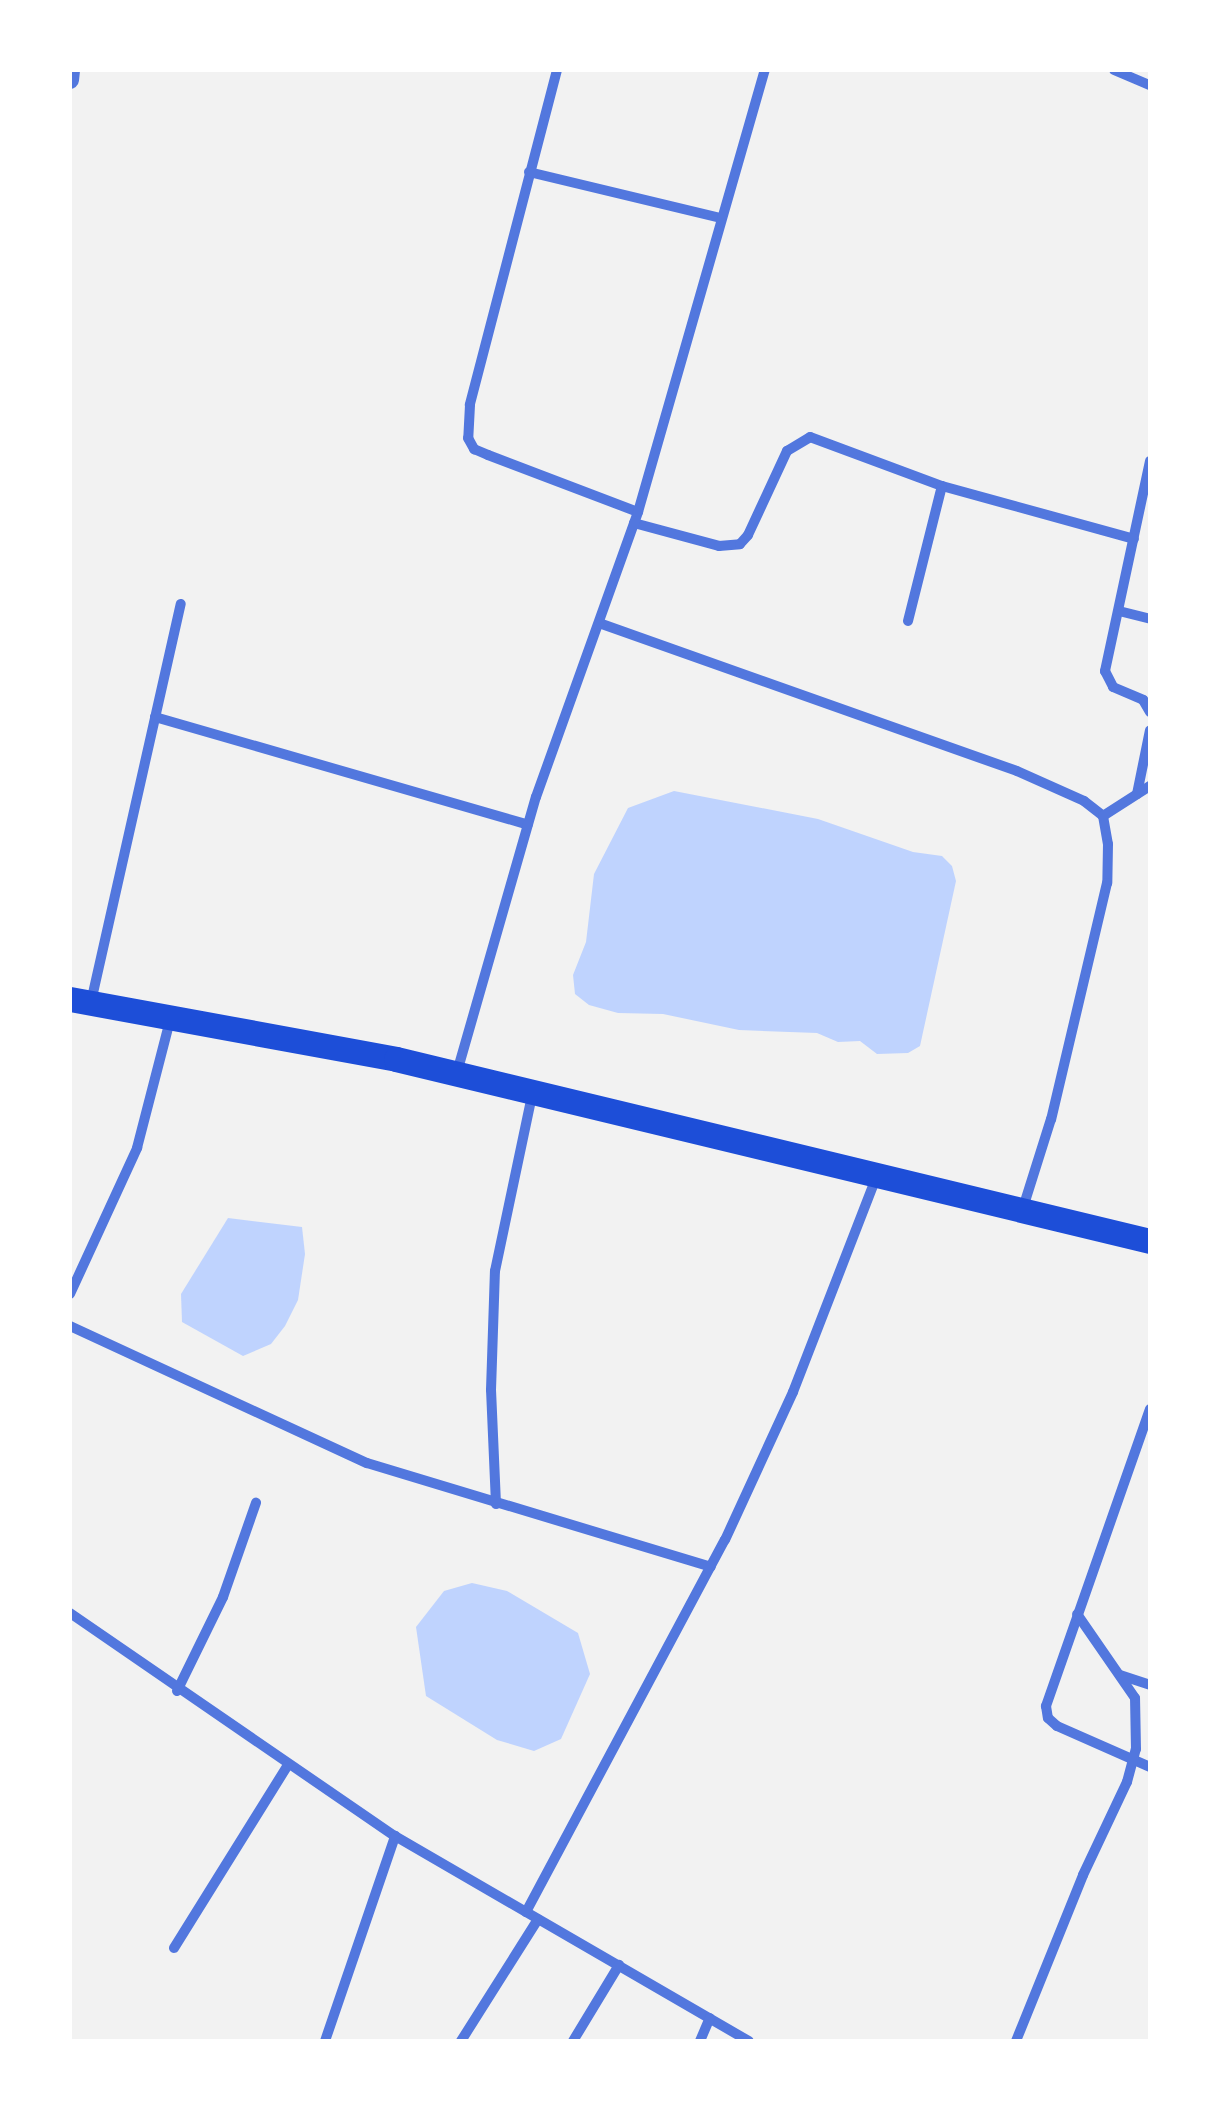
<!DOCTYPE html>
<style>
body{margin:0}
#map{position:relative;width:1220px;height:2111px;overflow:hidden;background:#f2f2f2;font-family:"Fira Sans Condensed",sans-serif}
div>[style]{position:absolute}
.water>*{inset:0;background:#bfd3fe}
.minor>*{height:10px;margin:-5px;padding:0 5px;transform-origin:5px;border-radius:5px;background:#5277de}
.tertiary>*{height:18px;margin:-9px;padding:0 9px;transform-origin:9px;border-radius:9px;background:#5277de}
.primary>*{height:25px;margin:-12.5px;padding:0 12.5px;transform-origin:12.5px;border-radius:12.5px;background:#1d4ed8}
span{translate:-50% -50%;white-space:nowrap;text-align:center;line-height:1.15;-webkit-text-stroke:8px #fff;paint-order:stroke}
.frame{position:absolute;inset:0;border:72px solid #fff;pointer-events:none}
</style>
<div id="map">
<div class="water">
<i style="clip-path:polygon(674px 791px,818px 819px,913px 852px,942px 856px,952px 866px,956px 881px,920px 1046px,908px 1053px,877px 1054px,860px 1041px,838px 1042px,817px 1033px,739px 1030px,663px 1014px,618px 1013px,589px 1005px,575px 994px,573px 975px,586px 942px,594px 874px,628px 808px)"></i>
<i style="clip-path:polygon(228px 1218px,302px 1227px,305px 1254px,298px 1300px,285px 1326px,271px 1344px,243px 1356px,182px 1322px,181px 1294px)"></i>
<i style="clip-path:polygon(472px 1583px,507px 1591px,578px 1633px,590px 1674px,561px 1739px,534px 1751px,497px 1740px,426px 1696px,416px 1627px,444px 1591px)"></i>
</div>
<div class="minor">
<i style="left:557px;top:70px;width:346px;rotate:104.6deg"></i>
<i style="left:470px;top:405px;width:33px;rotate:93deg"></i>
<i style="left:468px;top:438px;width:13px;rotate:61deg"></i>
<i style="left:474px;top:449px;width:15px;rotate:23deg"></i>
<i style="left:488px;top:455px;width:160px;rotate:20.8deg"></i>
<i style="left:1114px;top:70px;width:39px;rotate:23deg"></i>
<i style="left:529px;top:172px;width:196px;rotate:13.5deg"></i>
<i style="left:1150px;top:461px;width:215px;rotate:102.1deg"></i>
<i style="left:1105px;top:671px;width:18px;rotate:63deg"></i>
<i style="left:1113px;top:687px;width:33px;rotate:23deg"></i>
<i style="left:1143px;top:700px;width:14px;rotate:60deg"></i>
<i style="left:634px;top:523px;width:88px;rotate:15.1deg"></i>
<i style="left:719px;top:546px;width:21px;rotate:-5deg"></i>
<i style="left:740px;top:544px;width:12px;rotate:-48deg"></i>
<i style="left:748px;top:535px;width:93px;rotate:-65.1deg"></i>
<i style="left:787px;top:451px;width:27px;rotate:-31deg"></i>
<i style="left:810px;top:437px;width:141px;rotate:20.4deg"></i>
<i style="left:942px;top:486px;width:199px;rotate:15.4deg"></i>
<i style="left:1119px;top:611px;width:32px;rotate:14deg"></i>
<i style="left:908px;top:621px;width:139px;rotate:-75.9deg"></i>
<i style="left:599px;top:623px;width:443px;rotate:19.5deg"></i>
<i style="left:1017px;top:771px;width:73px;rotate:24.1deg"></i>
<i style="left:1084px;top:801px;width:24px;rotate:38deg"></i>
<i style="left:1103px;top:816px;width:28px;rotate:80deg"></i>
<i style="left:1108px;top:844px;width:39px;rotate:91deg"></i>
<i style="left:1107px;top:883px;width:243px;rotate:103.3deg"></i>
<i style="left:1051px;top:1119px;width:93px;rotate:107.5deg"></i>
<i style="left:155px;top:717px;width:388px;rotate:16.1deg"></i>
<i style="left:1137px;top:794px;width:65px;rotate:-78.5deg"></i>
<i style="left:1103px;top:816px;width:56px;rotate:-32.6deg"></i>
<i style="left:91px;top:1002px;width:408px;rotate:-77.3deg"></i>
<i style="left:457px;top:1072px;width:286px;rotate:-74deg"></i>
<i style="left:536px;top:797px;width:303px;rotate:-70.3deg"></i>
<i style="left:638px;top:512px;width:460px;rotate:-74deg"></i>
<i style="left:70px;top:1294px;width:161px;rotate:-65.3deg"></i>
<i style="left:137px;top:1148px;width:135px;rotate:-75.5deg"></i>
<i style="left:70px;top:1326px;width:327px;rotate:24.8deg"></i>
<i style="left:367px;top:1463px;width:359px;rotate:16.8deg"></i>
<i style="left:1150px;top:1409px;width:315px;rotate:109.3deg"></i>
<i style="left:1046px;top:1706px;width:12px;rotate:81deg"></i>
<i style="left:1048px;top:1718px;width:12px;rotate:42deg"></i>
<i style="left:1057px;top:1726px;width:102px;rotate:23.8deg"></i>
<i style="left:496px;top:1504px;width:114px;rotate:-92.5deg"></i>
<i style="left:491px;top:1390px;width:119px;rotate:-88.1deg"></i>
<i style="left:495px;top:1271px;width:184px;rotate:-78.1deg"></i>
<i style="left:70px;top:1613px;width:394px;rotate:34.5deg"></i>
<i style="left:395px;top:1836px;width:409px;rotate:30.1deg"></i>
<i style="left:1120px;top:1675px;width:32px;rotate:18deg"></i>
<i style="left:177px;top:1691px;width:105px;rotate:-63.9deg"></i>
<i style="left:223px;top:1597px;width:100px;rotate:-70.7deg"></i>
<i style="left:526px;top:1912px;width:422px;rotate:-61.9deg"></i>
<i style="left:725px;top:1540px;width:163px;rotate:-65.3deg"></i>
<i style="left:793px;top:1392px;width:230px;rotate:-68.8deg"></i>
<i style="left:174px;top:1948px;width:216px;rotate:-58.1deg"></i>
<i style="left:325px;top:2041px;width:217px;rotate:-71.1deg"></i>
<i style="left:461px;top:2041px;width:144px;rotate:-57.7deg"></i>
<i style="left:573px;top:2041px;width:89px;rotate:-58.8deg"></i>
<i style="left:700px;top:2041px;width:25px;rotate:-67deg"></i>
<i style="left:1016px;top:2041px;width:179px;rotate:-68deg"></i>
<i style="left:1083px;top:1875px;width:103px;rotate:-64.7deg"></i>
<i style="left:1127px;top:1782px;width:34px;rotate:-75deg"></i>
<i style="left:1136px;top:1749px;width:51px;rotate:-91.1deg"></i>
<i style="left:1135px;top:1698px;width:102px;rotate:-124.6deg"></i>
</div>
<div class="tertiary">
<i style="left:70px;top:80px;width:10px;rotate:-84deg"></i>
</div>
<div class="primary">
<i style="left:70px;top:999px;width:331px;rotate:10.4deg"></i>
<i style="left:396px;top:1059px;width:776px;rotate:13.57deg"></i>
</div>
<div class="frame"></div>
</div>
